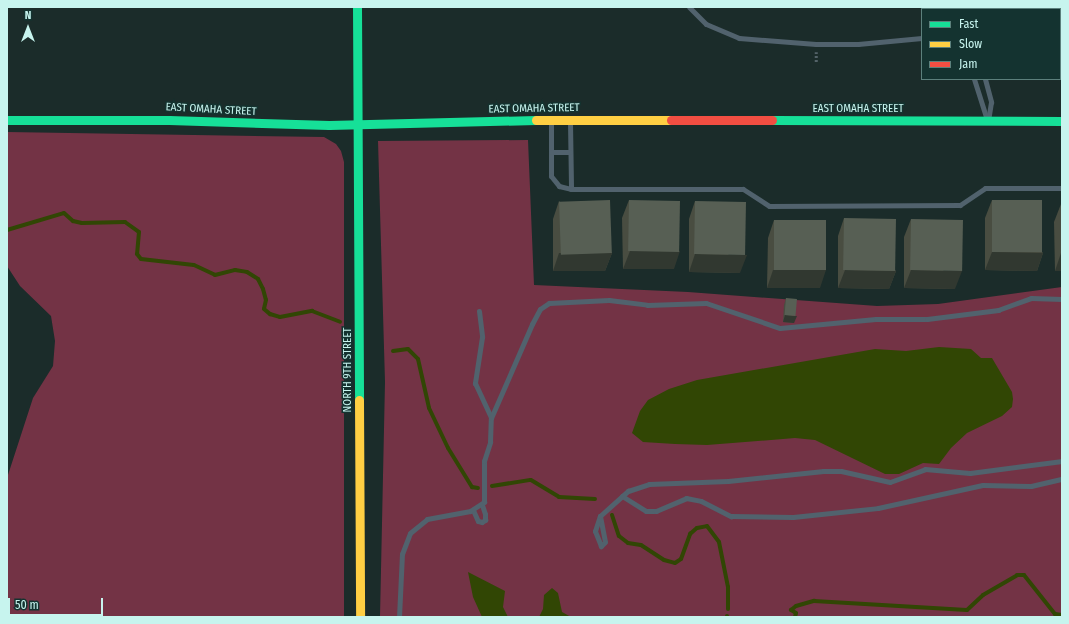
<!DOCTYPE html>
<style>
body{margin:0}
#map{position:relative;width:1069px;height:624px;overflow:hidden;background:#1b2c2a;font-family:"Fira Sans Condensed",sans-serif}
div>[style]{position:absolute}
.green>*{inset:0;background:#733345}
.water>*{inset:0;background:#314604}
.stream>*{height:4px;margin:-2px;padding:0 2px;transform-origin:2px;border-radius:2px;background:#314604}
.path>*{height:2.5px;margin-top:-1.25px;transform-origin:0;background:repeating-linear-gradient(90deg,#546369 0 2px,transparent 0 4px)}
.lane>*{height:5px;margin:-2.5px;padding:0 2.5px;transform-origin:2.5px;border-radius:2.5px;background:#51626d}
.fast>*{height:9px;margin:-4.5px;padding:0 4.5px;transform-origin:4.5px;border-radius:4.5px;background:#16e098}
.slow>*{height:9px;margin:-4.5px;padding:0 4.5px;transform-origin:4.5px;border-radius:4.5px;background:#ffcf43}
.jam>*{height:9px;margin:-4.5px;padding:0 4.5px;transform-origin:4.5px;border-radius:4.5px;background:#f24e42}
.wall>*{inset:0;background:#494d41}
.shaded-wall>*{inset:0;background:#313830}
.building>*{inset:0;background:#575f54;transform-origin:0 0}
span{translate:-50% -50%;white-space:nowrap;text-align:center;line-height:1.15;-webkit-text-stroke:3px #143330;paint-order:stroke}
.street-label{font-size:11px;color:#c7f4ee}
.frame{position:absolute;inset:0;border:8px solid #c7f4ee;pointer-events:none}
.legend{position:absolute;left:921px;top:8px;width:140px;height:72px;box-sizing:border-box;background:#143330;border:1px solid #5c807c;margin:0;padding:5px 7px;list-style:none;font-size:12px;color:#c7f4ee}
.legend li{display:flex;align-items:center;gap:8px;height:20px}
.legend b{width:20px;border:1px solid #5c807c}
.north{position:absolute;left:8px;top:8px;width:40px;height:40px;-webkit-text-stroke:3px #143330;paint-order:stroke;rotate:0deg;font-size:11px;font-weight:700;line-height:16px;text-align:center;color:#c7f4ee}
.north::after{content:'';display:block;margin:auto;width:14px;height:18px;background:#c7f4ee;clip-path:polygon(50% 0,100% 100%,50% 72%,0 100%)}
.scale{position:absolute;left:8px;top:598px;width:95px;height:18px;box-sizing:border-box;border:2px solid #c7f4ee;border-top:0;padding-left:5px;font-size:12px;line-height:14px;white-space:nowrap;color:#c7f4ee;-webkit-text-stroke:3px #143330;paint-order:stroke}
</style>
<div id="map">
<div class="green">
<i style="clip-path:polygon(7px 132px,324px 137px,336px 144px,341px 151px,344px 162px,344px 617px,7px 617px,7px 478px,33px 398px,53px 366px,55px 341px,51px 316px,20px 286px,7px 266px)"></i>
<i style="clip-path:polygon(528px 140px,534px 285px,688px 292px,877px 306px,938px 304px,1062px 287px,1062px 617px,380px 617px,385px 382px,378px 141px)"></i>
</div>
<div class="water">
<i style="clip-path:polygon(939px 347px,971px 349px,981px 358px,992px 358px,1012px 392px,1013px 399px,1012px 407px,1002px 416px,967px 433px,951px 448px,939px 464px,923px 463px,899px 474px,885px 474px,815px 440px,795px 438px,707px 445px,675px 444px,643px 442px,632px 433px,640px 411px,648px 400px,669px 389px,697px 380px,875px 349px,906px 351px)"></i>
<i style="clip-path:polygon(468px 572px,505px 591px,503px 607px,508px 617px,482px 617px,473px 597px)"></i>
<i style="clip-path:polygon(552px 588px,558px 593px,562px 612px,571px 617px,539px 617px,543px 609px,544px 595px)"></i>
</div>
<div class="stream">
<i style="left:7px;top:230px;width:59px;rotate:-16.6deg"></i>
<i style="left:64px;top:213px;width:12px;rotate:42deg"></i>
<i style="left:73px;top:221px;width:9px;rotate:13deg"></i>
<i style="left:82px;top:223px;width:43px;rotate:-1.3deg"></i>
<i style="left:125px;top:222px;width:17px;rotate:36deg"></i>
<i style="left:139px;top:232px;width:22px;rotate:95deg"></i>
<i style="left:137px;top:254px;width:6px;rotate:51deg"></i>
<i style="left:141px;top:259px;width:53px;rotate:6.5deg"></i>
<i style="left:194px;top:265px;width:23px;rotate:25deg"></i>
<i style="left:215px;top:275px;width:21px;rotate:-14deg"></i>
<i style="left:235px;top:270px;width:12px;rotate:9deg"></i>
<i style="left:247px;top:272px;width:13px;rotate:32deg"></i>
<i style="left:258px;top:279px;width:11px;rotate:63deg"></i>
<i style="left:263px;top:289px;width:11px;rotate:75deg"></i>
<i style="left:266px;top:300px;width:9px;rotate:103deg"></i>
<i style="left:264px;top:309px;width:8px;rotate:40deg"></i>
<i style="left:270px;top:314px;width:10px;rotate:17deg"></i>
<i style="left:280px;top:317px;width:33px;rotate:-11deg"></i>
<i style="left:312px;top:311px;width:30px;rotate:21deg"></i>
<i style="left:393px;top:351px;width:15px;rotate:-8deg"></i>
<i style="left:408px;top:349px;width:14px;rotate:45deg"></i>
<i style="left:418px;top:359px;width:50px;rotate:77.3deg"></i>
<i style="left:429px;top:408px;width:44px;rotate:64.6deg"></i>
<i style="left:448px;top:448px;width:46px;rotate:58.4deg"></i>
<i style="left:472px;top:487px;width:6px;rotate:9deg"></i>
<i style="left:492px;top:486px;width:39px;rotate:-9deg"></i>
<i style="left:531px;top:480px;width:33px;rotate:31deg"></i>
<i style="left:559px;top:497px;width:36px;rotate:3deg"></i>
<i style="left:612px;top:515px;width:22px;rotate:72deg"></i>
<i style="left:619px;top:536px;width:11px;rotate:38deg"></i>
<i style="left:628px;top:543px;width:13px;rotate:9deg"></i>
<i style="left:641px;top:545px;width:27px;rotate:33deg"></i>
<i style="left:664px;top:560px;width:11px;rotate:15deg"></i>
<i style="left:675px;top:563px;width:7px;rotate:-34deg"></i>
<i style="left:681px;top:559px;width:27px;rotate:-70deg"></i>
<i style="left:690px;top:534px;width:9px;rotate:-41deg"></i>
<i style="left:697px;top:528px;width:10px;rotate:-11deg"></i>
<i style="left:707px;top:526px;width:20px;rotate:53deg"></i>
<i style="left:719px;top:542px;width:46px;rotate:78.7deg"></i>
<i style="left:728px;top:587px;width:22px;rotate:90deg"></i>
<i style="left:727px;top:616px;width:1px;rotate:90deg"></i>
<i style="left:795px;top:617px;width:4px;rotate:-76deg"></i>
<i style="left:796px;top:613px;width:6px;rotate:-149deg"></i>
<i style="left:791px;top:610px;width:6px;rotate:-39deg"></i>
<i style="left:796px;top:606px;width:19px;rotate:-16deg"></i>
<i style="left:814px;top:601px;width:153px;rotate:3.4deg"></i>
<i style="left:967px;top:610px;width:22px;rotate:-43deg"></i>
<i style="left:983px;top:595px;width:39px;rotate:-30deg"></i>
<i style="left:1017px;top:575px;width:7px"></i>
<i style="left:1024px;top:575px;width:50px;rotate:51.5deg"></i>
<i style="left:1055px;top:614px;width:7px;rotate:8deg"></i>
</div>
<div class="path">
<i style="left:816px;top:62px;width:10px;rotate:-90deg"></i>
</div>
<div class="lane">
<i style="left:689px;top:7px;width:24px;rotate:45deg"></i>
<i style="left:706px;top:24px;width:36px;rotate:23deg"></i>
<i style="left:739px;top:38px;width:77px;rotate:4.5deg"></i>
<i style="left:816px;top:44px;width:42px"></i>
<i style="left:858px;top:44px;width:64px;rotate:-5.4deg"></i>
<i style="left:988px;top:9px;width:2px;rotate:-63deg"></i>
<i style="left:974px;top:79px;width:43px;rotate:72.4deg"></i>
<i style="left:985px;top:79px;width:24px;rotate:75deg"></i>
<i style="left:991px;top:102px;width:18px;rotate:99deg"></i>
<i style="left:551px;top:120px;width:56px;rotate:90deg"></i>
<i style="left:551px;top:176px;width:13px;rotate:51deg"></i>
<i style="left:559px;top:186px;width:12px;rotate:14deg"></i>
<i style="left:571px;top:189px;width:172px"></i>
<i style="left:743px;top:189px;width:31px;rotate:33deg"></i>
<i style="left:769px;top:206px;width:191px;rotate:-0.3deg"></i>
<i style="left:960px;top:205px;width:30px;rotate:-34deg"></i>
<i style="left:985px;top:188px;width:77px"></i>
<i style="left:570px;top:122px;width:67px;rotate:89.1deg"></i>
<i style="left:551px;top:152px;width:19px"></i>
<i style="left:479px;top:311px;width:26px;rotate:83deg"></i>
<i style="left:482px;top:337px;width:47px;rotate:98.7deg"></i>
<i style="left:475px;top:383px;width:38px;rotate:65deg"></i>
<i style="left:622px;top:496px;width:28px;rotate:32deg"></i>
<i style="left:646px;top:511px;width:10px"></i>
<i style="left:656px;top:511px;width:33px;rotate:-23deg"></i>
<i style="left:686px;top:498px;width:15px;rotate:11deg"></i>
<i style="left:701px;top:501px;width:34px;rotate:27deg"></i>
<i style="left:731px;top:516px;width:62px;rotate:0.9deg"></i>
<i style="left:793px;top:517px;width:85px;rotate:-6deg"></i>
<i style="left:878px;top:508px;width:107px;rotate:-12.4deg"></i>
<i style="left:983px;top:485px;width:48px;rotate:1.2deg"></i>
<i style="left:1031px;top:486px;width:32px;rotate:-13deg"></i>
<i style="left:473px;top:510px;width:12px;rotate:66deg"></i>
<i style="left:478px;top:521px;width:4px;rotate:14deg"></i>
<i style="left:482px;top:522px;width:4px;rotate:-34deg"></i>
<i style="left:485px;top:520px;width:6px;rotate:-90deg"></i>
<i style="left:485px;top:514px;width:9px;rotate:-108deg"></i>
<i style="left:600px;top:516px;width:26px;rotate:79deg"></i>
<i style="left:605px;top:542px;width:6px;rotate:135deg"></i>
<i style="left:601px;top:546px;width:16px;rotate:-112deg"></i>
<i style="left:595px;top:531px;width:16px;rotate:-72deg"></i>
<i style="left:600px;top:516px;width:38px;rotate:-42deg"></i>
<i style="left:628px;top:491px;width:22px;rotate:-18deg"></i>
<i style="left:649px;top:484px;width:79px;rotate:-2.2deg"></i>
<i style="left:728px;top:481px;width:96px;rotate:-6deg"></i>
<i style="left:823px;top:471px;width:18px"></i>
<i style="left:841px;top:471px;width:50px;rotate:12.7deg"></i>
<i style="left:890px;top:482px;width:37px;rotate:-20deg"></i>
<i style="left:925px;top:469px;width:45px;rotate:5.1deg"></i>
<i style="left:970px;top:473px;width:93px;rotate:-7.4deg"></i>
<i style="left:399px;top:617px;width:63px;rotate:-87.3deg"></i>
<i style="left:402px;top:554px;width:22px;rotate:-69deg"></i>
<i style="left:410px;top:533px;width:22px;rotate:-39deg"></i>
<i style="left:427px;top:519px;width:44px;rotate:-10.5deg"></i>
<i style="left:470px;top:511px;width:17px;rotate:-33deg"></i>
<i style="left:484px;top:502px;width:41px;rotate:-90deg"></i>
<i style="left:484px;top:461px;width:20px;rotate:-72deg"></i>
<i style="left:490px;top:442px;width:24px;rotate:-88deg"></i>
<i style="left:491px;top:418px;width:103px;rotate:-66.4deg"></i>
<i style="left:532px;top:324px;width:17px;rotate:-62deg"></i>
<i style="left:540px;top:309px;width:11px;rotate:-34deg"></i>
<i style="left:549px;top:303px;width:60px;rotate:-2.9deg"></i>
<i style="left:609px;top:300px;width:38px;rotate:7deg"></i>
<i style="left:647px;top:305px;width:59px;rotate:-1.9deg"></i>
<i style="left:706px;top:303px;width:78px;rotate:18.7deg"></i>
<i style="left:780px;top:328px;width:96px;rotate:-5.4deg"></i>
<i style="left:876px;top:319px;width:51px"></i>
<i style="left:927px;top:319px;width:72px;rotate:-7.2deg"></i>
<i style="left:998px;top:310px;width:35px;rotate:-20deg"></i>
<i style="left:1031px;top:298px;width:31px;rotate:2deg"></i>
</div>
<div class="fast">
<i style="left:357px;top:7px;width:393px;rotate:89.7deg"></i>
<i style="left:7px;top:120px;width:162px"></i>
<i style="left:169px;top:120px;width:160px;rotate:1.8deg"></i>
<i style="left:329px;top:125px;width:207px;rotate:-1.4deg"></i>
<i style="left:772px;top:120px;width:290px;rotate:0.2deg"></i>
</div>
<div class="slow">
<i style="left:536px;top:120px;width:135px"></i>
<i style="left:359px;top:400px;width:217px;rotate:89.7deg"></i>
</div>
<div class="jam">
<i style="left:671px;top:120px;width:101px"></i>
</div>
<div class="wall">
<i style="clip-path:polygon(629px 200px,674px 269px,623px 269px,622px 218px)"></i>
<i style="clip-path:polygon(992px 200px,1043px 253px,1037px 271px,985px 270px,985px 218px)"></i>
<i style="clip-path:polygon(559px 201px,612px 253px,605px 271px,553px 271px,553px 219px)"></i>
<i style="clip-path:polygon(695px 201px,740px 273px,689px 272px,689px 219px)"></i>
<i style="clip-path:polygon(1061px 204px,1062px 204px,1062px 271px,1055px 271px,1054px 222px)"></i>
<i style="clip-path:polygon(844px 218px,896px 271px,889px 289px,838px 288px,838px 236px)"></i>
<i style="clip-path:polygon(911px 219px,955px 289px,904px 288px,904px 237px)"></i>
<i style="clip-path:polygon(774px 220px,820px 288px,767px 288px,768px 238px)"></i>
<i style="clip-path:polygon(786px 298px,794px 323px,783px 322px,784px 305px)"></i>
</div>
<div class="shaded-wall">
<i style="clip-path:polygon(630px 251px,680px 251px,674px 269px,623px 269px)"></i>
<i style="clip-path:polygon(992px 252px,1043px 253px,1037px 271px,985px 270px)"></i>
<i style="clip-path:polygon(559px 253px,612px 253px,605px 271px,553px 271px)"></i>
<i style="clip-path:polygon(1061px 253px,1062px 253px,1062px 271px,1055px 271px)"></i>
<i style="clip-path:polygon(695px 254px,747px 255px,740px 273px,689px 272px)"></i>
<i style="clip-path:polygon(773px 270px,826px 270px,820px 288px,767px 288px)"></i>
<i style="clip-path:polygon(845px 270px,896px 271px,889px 289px,838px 288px)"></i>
<i style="clip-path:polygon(911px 270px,962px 271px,955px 289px,904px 288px)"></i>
<i style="clip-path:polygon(785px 315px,797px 316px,794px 323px,783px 322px)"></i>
</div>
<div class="building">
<i style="left:610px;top:200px;width:53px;height:51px;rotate:88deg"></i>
<i style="left:629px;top:200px;width:51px;height:51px;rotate:1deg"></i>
<i style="left:992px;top:200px;width:50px;height:52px"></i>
<i style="left:695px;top:201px;width:51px;height:53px;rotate:1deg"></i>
<i style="left:1061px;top:204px;width:1px;height:49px"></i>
<i style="left:844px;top:218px;width:52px;height:52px;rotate:1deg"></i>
<i style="left:911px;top:219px;width:52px;height:51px;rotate:1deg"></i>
<i style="left:774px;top:220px;width:52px;height:50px"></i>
<i style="left:786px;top:298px;width:11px;height:17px;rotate:5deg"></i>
</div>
<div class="street-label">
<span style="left:534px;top:109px;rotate:-1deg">EAST OMAHA STREET</span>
<span style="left:858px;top:109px">EAST OMAHA STREET</span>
<span style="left:211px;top:110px;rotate:3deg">EAST OMAHA STREET</span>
<span style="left:348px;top:370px;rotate:-90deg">NORTH 9TH STREET</span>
</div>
<div class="frame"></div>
<ul class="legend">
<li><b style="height:5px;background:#16e098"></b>Fast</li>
<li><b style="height:5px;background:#ffcf43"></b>Slow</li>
<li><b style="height:5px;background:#f24e42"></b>Jam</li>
</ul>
<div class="north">N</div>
<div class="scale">50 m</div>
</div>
